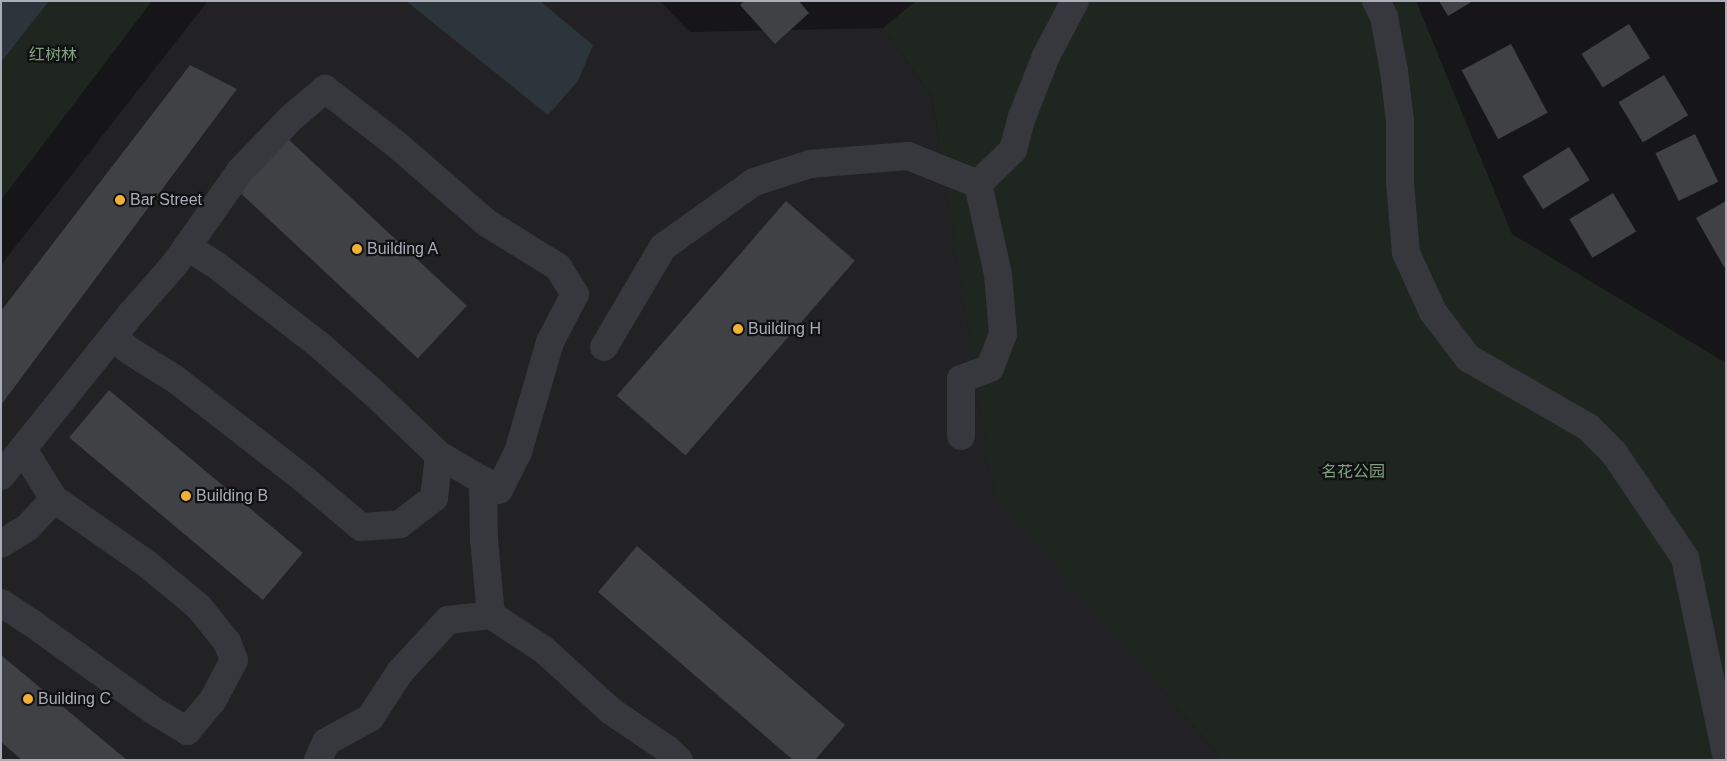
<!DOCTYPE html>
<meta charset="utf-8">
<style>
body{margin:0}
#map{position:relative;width:1727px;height:761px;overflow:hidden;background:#161618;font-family:Helvetica,"Noto Sans SC",sans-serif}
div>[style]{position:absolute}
.built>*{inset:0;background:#222225}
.green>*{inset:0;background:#1e261f}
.water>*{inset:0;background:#2c353c}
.building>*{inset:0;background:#404145;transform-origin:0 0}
.minor>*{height:28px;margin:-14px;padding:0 14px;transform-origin:14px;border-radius:14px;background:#37383d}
.dots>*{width:14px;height:14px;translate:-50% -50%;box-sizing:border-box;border:2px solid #111113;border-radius:50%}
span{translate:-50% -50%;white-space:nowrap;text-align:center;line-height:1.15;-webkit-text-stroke:4.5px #111113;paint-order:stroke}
.park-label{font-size:16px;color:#7fa381}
.poi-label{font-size:16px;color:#a8adb8}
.left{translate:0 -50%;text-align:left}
.frame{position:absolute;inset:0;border:2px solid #a8adb8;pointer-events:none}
</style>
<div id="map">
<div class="built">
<i style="clip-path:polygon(208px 1px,660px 1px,690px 32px,883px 28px,932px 96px,994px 494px,1223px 760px,1px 760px,1px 265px)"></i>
</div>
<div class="green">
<i style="clip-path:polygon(34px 1px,152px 1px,1px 200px,1px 45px)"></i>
<i style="clip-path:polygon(916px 1px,1416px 1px,1512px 234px,1726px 363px,1726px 760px,1223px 760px,994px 495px,932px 96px,883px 28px)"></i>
</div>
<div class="water">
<i style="clip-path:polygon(1px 1px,49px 1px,1px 62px)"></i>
<i style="clip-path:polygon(406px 1px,540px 1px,593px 45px,578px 81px,548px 115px)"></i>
</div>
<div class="building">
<i style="clip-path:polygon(744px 1px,799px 1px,809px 13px,775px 44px,740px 5px)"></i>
<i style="clip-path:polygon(1439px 1px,1473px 1px,1448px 16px)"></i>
<i style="left:1629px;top:24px;width:40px;height:56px;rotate:58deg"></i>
<i style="left:1511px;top:44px;width:78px;height:56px;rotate:62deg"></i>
<i style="clip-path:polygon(190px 65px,237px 89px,1px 405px,1px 311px)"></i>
<i style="left:1664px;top:75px;width:47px;height:53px;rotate:59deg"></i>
<i style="left:1695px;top:134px;width:53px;height:44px;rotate:64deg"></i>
<i style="left:287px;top:138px;width:246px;height:72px;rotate:43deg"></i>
<i style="left:1569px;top:147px;width:39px;height:55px;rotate:58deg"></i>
<i style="left:1613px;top:193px;width:45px;height:51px;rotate:59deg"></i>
<i style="left:786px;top:201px;width:91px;height:258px;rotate:41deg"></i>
<i style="clip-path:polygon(1726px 201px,1726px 266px,1724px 267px,1696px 218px)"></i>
<i style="left:109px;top:390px;width:253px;height:62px;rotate:40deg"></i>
<i style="clip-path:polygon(637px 546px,845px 725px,815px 760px,793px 760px,598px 592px)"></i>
<i style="clip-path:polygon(1px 655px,127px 760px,22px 760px,1px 742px)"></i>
</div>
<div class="minor">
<i style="left:1376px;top:1px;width:18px;rotate:63deg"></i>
<i style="left:1384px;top:17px;width:55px;rotate:79.5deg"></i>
<i style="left:1394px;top:71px;width:50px;rotate:83.2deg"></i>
<i style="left:1400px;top:121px;width:62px;rotate:90deg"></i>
<i style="left:1400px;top:183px;width:70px;rotate:85.1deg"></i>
<i style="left:1406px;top:253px;width:65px;rotate:65.4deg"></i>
<i style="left:1433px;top:312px;width:58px;rotate:52.7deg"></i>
<i style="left:1468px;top:358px;width:138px;rotate:29.9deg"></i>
<i style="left:1588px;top:427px;width:37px;rotate:45deg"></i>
<i style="left:1614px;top:453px;width:127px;rotate:55.9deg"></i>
<i style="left:1685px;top:558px;width:201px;rotate:78.2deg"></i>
<i style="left:978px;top:184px;width:49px;rotate:-44.2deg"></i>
<i style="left:1013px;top:150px;width:34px;rotate:-75deg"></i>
<i style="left:1022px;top:117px;width:66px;rotate:-68.5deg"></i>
<i style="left:1046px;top:56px;width:62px;rotate:-62.2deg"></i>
<i style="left:113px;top:337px;width:22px;rotate:39deg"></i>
<i style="left:130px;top:351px;width:53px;rotate:31.9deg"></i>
<i style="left:175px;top:379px;width:165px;rotate:37.8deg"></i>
<i style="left:305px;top:480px;width:73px;rotate:40deg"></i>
<i style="left:361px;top:527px;width:39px;rotate:-4deg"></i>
<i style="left:400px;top:524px;width:43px;rotate:-37.4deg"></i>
<i style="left:434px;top:498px;width:43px;rotate:-83.4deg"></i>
<i style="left:604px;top:347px;width:116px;rotate:-59.5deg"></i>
<i style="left:663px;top:247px;width:112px;rotate:-35.5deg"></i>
<i style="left:754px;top:182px;width:59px;rotate:-17.8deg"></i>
<i style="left:810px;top:164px;width:98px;rotate:-4.7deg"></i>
<i style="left:908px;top:156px;width:75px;rotate:21.8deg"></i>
<i style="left:978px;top:184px;width:92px;rotate:77.5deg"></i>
<i style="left:998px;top:274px;width:60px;rotate:85.2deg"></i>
<i style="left:1003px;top:334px;width:36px;rotate:111deg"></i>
<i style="left:990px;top:368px;width:31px;rotate:159deg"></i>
<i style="left:961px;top:379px;width:57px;rotate:90deg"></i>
<i style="left:1px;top:476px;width:208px;rotate:-51.3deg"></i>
<i style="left:131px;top:314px;width:65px;rotate:-48.7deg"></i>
<i style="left:174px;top:265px;width:22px;rotate:-54deg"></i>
<i style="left:187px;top:247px;width:93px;rotate:-55.1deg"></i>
<i style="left:240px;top:171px;width:74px;rotate:-46.1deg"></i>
<i style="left:291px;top:118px;width:45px;rotate:-40.5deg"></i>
<i style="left:325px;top:89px;width:90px;rotate:37.8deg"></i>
<i style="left:396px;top:144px;width:121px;rotate:41deg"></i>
<i style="left:487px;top:223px;width:84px;rotate:31.8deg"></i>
<i style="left:558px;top:267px;width:32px;rotate:58deg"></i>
<i style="left:575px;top:294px;width:54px;rotate:117.5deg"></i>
<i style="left:550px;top:342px;width:115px;rotate:106.2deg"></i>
<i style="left:518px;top:452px;width:42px;rotate:116.6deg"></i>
<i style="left:499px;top:490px;width:69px;rotate:-149.7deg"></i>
<i style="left:439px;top:455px;width:88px;rotate:-136.4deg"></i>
<i style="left:375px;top:394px;width:76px;rotate:-138.7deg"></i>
<i style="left:318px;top:344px;width:129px;rotate:-142.2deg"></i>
<i style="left:216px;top:265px;width:34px;rotate:-148deg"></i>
<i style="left:1px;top:544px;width:32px;rotate:-32deg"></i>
<i style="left:28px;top:527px;width:38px;rotate:-47deg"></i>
<i style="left:1px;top:603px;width:37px;rotate:33deg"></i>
<i style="left:32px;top:623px;width:150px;rotate:35.8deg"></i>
<i style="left:154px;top:711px;width:39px;rotate:31deg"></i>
<i style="left:187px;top:731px;width:40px;rotate:-50deg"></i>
<i style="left:213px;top:700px;width:45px;rotate:-62.3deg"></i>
<i style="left:234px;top:660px;width:19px;rotate:-111deg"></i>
<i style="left:227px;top:642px;width:45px;rotate:-128.7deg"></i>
<i style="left:199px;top:607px;width:67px;rotate:-140.4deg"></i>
<i style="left:147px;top:564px;width:113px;rotate:-145deg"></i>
<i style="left:54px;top:499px;width:59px;rotate:-121.8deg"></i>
<i style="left:491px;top:615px;width:64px;rotate:33.4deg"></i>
<i style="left:544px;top:650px;width:91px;rotate:42.3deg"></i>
<i style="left:611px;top:711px;width:68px;rotate:34.2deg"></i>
<i style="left:667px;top:749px;width:16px;rotate:43deg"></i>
<i style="left:318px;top:760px;width:20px;rotate:-66deg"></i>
<i style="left:326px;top:742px;width:50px;rotate:-28.6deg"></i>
<i style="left:370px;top:718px;width:55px;rotate:-56.9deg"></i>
<i style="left:400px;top:672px;width:71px;rotate:-47.3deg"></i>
<i style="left:448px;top:620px;width:43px;rotate:-6.6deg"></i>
<i style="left:491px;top:615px;width:75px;rotate:-95.3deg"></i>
<i style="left:484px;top:540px;width:60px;rotate:-91deg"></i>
</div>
<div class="dots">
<i style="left:120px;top:200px;background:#f2b134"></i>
<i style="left:357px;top:249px;background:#f2b134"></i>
<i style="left:738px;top:329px;background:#f2b134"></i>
<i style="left:186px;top:496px;background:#f2b134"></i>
<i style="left:28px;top:699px;background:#f2b134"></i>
</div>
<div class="park-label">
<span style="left:53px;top:55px">红树林</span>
<span style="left:1353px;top:472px">名花公园</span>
</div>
<div class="poi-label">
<span class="left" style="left:130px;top:200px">Bar Street</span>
<span class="left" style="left:367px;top:249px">Building A</span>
<span class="left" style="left:748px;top:329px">Building H</span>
<span class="left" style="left:196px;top:496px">Building B</span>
<span class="left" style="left:38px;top:699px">Building C</span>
</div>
<div class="frame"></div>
</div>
